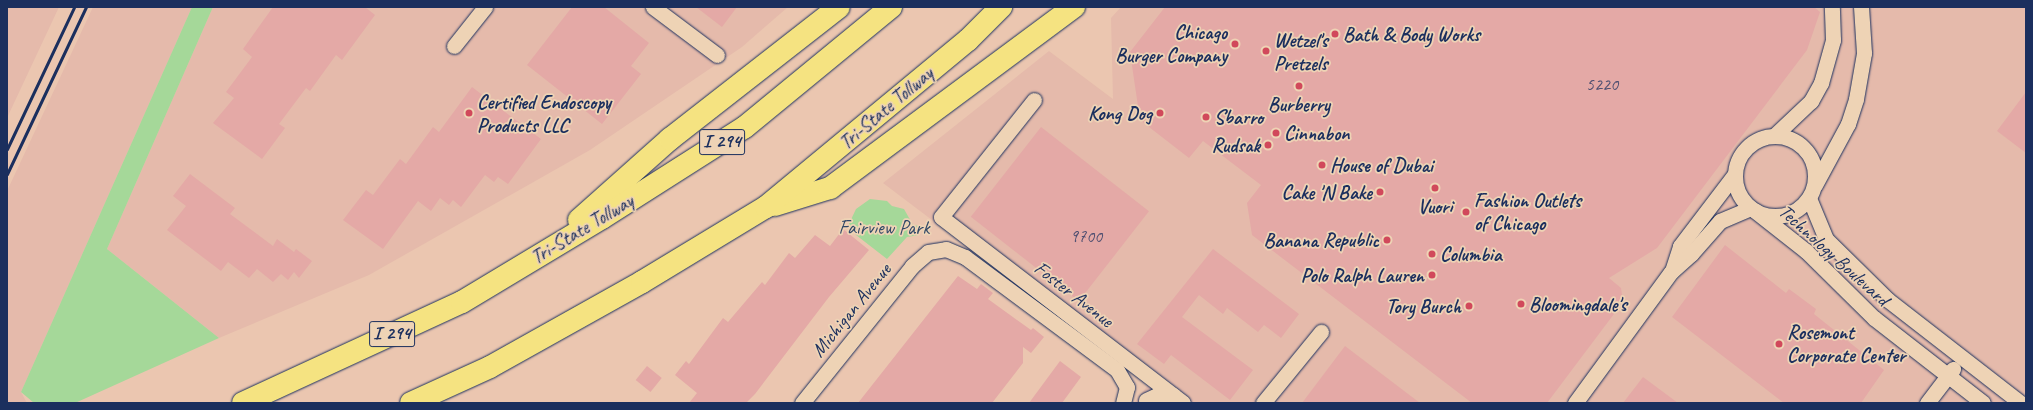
<!DOCTYPE html>
<style>
body{margin:0}
#map{position:relative;width:2033px;height:410px;overflow:hidden;background:#ebc6b0;font-family:Caveat,sans-serif}
div>[style]{position:absolute}
.built>*{inset:0;background:#e5baab}
.green>*{inset:0;background:#a5d899}
.building>*{inset:0;background:#e4a9a6;transform-origin:0 0}
.roads{filter:drop-shadow(0 0 1px #1b2f5e) drop-shadow(0 0 1px #1b2f5e)}
.minor>*{height:15px;margin:-7.5px;padding:0 7.5px;transform-origin:7.5px;border-radius:7.5px;background:#eed3b5}
.minor>.ring{margin:-7.5px;padding:0;box-sizing:content-box;background:none;border:15px solid #eed3b5;border-radius:50%}
.motorway>*{height:22px;margin:-11px;padding:0 11px;transform-origin:11px;border-radius:11px;background:#f5e381}
.rail>*{height:3px;margin:-1.5px;padding:0 1.5px;transform-origin:1.5px;border-radius:1.5px;background:#1b2f5e}
.dots>*{width:11px;height:11px;translate:-50% -50%;box-sizing:border-box;border:2px solid #eed3b5;border-radius:50%}
span{translate:-50% -50%;white-space:nowrap;text-align:center;line-height:1.15;-webkit-text-stroke:3.5px #eed3b5;paint-order:stroke}
.number-label{font-size:18px;color:#4d4e70}
.number-label span{-webkit-text-stroke-width:0}
.shield-label span{padding:1px 3px;background:#eed3b5;border:1px solid;border-radius:3px;-webkit-text-stroke-width:0}
.shield-label{font-size:19px;color:#1b2f5e;font-weight:700}
.poi-label{font-size:20px;color:#1b2f5e;font-weight:700}
.right{translate:-100% -50%;text-align:right}
.left{translate:0 -50%;text-align:left}
.street-label{font-size:20px;color:#1b2f5e}
.park-label{font-size:20px;color:#304867}
.frame{position:absolute;inset:0;border:8px solid #1b2f5e;pointer-events:none}
</style>
<div id="map">
<div class="built">
<i style="clip-path:polygon(7px 7px,59px 7px,7px 118px)"></i>
<i style="clip-path:polygon(93px 7px,192px 7px,21px 392px,27px 403px,7px 403px,7px 191px)"></i>
<i style="clip-path:polygon(213px 7px,788px 7px,742px 47px,590px 150px,369px 275px,219px 338px,107px 249px)"></i>
<i style="clip-path:polygon(1121px 7px,2026px 7px,2026px 403px,1582px 403px,1651px 310px,1722px 228px,1707px 218px,1570px 403px,1134px 403px,1149px 384px,883px 183px,1049px 51px,1113px 99px,1111px 18px)"></i>
</div>
<div class="green">
<i style="clip-path:polygon(192px 7px,213px 7px,107px 249px,219px 338px,75px 403px,34px 403px,21px 392px)"></i>
<i style="clip-path:polygon(870px 199px,887px 201px,892px 206px,904px 209px,913px 225px,919px 226px,919px 235px,907px 237px,887px 259px,847px 228px,856px 209px)"></i>
</div>
<div class="building">
<i style="clip-path:polygon(273px 7px,365px 7px,375px 15px,342px 60px,336px 55px,310px 91px,306px 88px,279px 124px,285px 128px,262px 159px,213px 123px,234px 98px,226px 92px,252px 57px,243px 49px)"></i>
<i style="clip-path:polygon(572px 7px,604px 7px,649px 43px,631px 66px,641px 74px,602px 124px,527px 65px)"></i>
<i style="clip-path:polygon(696px 7px,737px 7px,722px 27px)"></i>
<i style="clip-path:polygon(1165px 7px,1814px 7px,1820px 12px,1807px 50px,1657px 248px,1609px 278px,1621px 288px,1623px 302px,1547px 403px,1472px 403px,1252px 235px,1247px 203px,1261px 185px,1203px 141px,1189px 158px,1140px 120px,1130px 52px)"></i>
<i style="clip-path:polygon(472px 87px,541px 139px,508px 184px,498px 177px,494px 182px,485px 175px,461px 207px,453px 200px,449px 205px,440px 198px,431px 211px,418px 201px,383px 249px,343px 220px,366px 190px,373px 195px,400px 159px,406px 164px,433px 127px,439px 132px)"></i>
<i style="clip-path:polygon(2026px 92px,2026px 153px,1997px 131px)"></i>
<i style="left:1041px;top:127px;width:137px;height:114px;rotate:38deg"></i>
<i style="clip-path:polygon(190px 174px,235px 208px,230px 214px,273px 246px,277px 239px,294px 252px,296px 249px,312px 261px,299px 278px,294px 272px,288px 280px,281px 274px,273px 282px,257px 269px,249px 278px,228px 262px,221px 271px,167px 230px,186px 206px,173px 196px)"></i>
<i style="clip-path:polygon(843px 229px,869px 250px,829px 297px,755px 394px,746px 403px,689px 403px,697px 393px,675px 375px,686px 361px,689px 364px,723px 318px,728px 322px,762px 282px,765px 285px,789px 253px,795px 258px,815px 235px,830px 246px)"></i>
<i style="clip-path:polygon(1725px 245px,1786px 293px,1789px 289px,1816px 309px,1814px 314px,1884px 370px,1861px 403px,1784px 403px,1672px 317px)"></i>
<i style="clip-path:polygon(1213px 249px,1299px 314px,1281px 338px,1264px 325px,1258px 332px,1227px 308px,1223px 314px,1199px 295px,1182px 317px,1253px 370px,1230px 400px,1171px 355px,1164px 364px,1137px 344px)"></i>
<i style="clip-path:polygon(958px 276px,977px 289px,981px 284px,993px 293px,988px 299px,1031px 330px,1033px 328px,1044px 337px,1031px 353px,1023px 347px,1023px 363px,992px 403px,858px 403px)"></i>
<i style="clip-path:polygon(1345px 346px,1420px 403px,1302px 403px)"></i>
<i style="clip-path:polygon(1060px 361px,1081px 377px,1062px 403px,1029px 403px)"></i>
<i style="left:647px;top:366px;width:19px;height:18px;rotate:39deg"></i>
<i style="clip-path:polygon(1643px 377px,1678px 403px,1623px 403px)"></i>
</div>
<div class="roads">
<div class="minor">
<i style="left:653px;top:7px;width:80px;rotate:36.9deg"></i>
<i style="left:454px;top:46px;width:50px;rotate:-51.5deg"></i>
<i style="left:1034px;top:100px;width:149px;rotate:128.5deg"></i>
<i style="left:941px;top:217px;width:305px;rotate:37.5deg"></i>
<i style="left:1775px;top:135px;width:50px;rotate:-43.4deg"></i>
<i style="left:1811px;top:101px;width:21px;rotate:-61deg"></i>
<i style="left:1821px;top:83px;width:45px;rotate:-74.4deg"></i>
<i style="left:1833px;top:40px;width:33px;rotate:-92deg"></i>
<i class="ring" style="left:1735px;top:136px;width:65px;height:65px"></i>
<i style="left:1815px;top:185px;width:69px;rotate:-61.6deg"></i>
<i style="left:1848px;top:124px;width:26px;rotate:-72deg"></i>
<i style="left:1856px;top:99px;width:47px;rotate:-80.1deg"></i>
<i style="left:1864px;top:53px;width:46px;rotate:-93.7deg"></i>
<i style="left:1809px;top:198px;width:44px;rotate:67.5deg"></i>
<i style="left:1826px;top:239px;width:87px;rotate:44.5deg"></i>
<i style="left:1888px;top:300px;width:168px;rotate:37.8deg"></i>
<i style="left:1754px;top:210px;width:66px;rotate:38.3deg"></i>
<i style="left:1806px;top:251px;width:95px;rotate:44.6deg"></i>
<i style="left:1874px;top:318px;width:138px;rotate:37.9deg"></i>
<i style="left:1672px;top:271px;width:26px;rotate:-72deg"></i>
<i style="left:1680px;top:246px;width:89px;rotate:-52.7deg"></i>
<i style="left:1146px;top:400px;width:12px;rotate:-24deg"></i>
<i style="left:1157px;top:395px;width:16px"></i>
<i style="left:802px;top:403px;width:176px;rotate:-51.2deg"></i>
<i style="left:912px;top:266px;width:21px;rotate:-41deg"></i>
<i style="left:928px;top:252px;width:18px;rotate:-9deg"></i>
<i style="left:946px;top:249px;width:21px;rotate:23deg"></i>
<i style="left:965px;top:257px;width:189px;rotate:36.6deg"></i>
<i style="left:1117px;top:370px;width:20px;rotate:60deg"></i>
<i style="left:1127px;top:387px;width:16px;rotate:104deg"></i>
<i style="left:1263px;top:403px;width:92px;rotate:-50.8deg"></i>
<i style="left:1575px;top:403px;width:162px;rotate:-53.8deg"></i>
<i style="left:1671px;top:272px;width:27px;rotate:-42deg"></i>
<i style="left:1691px;top:254px;width:44px;rotate:-48.7deg"></i>
<i style="left:1720px;top:221px;width:33px;rotate:-23deg"></i>
<i style="left:1927px;top:403px;width:43px;rotate:-52.6deg"></i>
</div>
<div class="motorway">
<i style="left:775px;top:205px;width:58px;rotate:-17.2deg"></i>
<i style="left:830px;top:188px;width:304px;rotate:-36.6deg"></i>
<i style="left:579px;top:220px;width:122px;rotate:-41.7deg"></i>
<i style="left:670px;top:139px;width:214px;rotate:-38deg"></i>
<i style="left:243px;top:403px;width:241px;rotate:-24.8deg"></i>
<i style="left:462px;top:302px;width:163px;rotate:-31deg"></i>
<i style="left:602px;top:218px;width:169px;rotate:-32.5deg"></i>
<i style="left:745px;top:127px;width:189px;rotate:-39.4deg"></i>
<i style="left:411px;top:403px;width:87px;rotate:-24.5deg"></i>
<i style="left:490px;top:367px;width:174px;rotate:-29.2deg"></i>
<i style="left:642px;top:282px;width:145px;rotate:-31.2deg"></i>
<i style="left:766px;top:207px;width:262px;rotate:-39.6deg"></i>
<i style="left:968px;top:40px;width:47px;rotate:-45deg"></i>
</div>
</div>
<div class="rail">
<i style="left:7px;top:149px;width:157px;rotate:-64.7deg"></i>
<i style="left:7px;top:174px;width:185px;rotate:-64.7deg"></i>
</div>
<div class="dots">
<i style="left:1335px;top:34px;background:#d1495b"></i>
<i style="left:1235px;top:44px;background:#d1495b"></i>
<i style="left:1266px;top:51px;background:#d1495b"></i>
<i style="left:1299px;top:86px;background:#d1495b"></i>
<i style="left:469px;top:113px;background:#d1495b"></i>
<i style="left:1160px;top:113px;background:#d1495b"></i>
<i style="left:1206px;top:117px;background:#d1495b"></i>
<i style="left:1276px;top:133px;background:#d1495b"></i>
<i style="left:1268px;top:145px;background:#d1495b"></i>
<i style="left:1322px;top:165px;background:#d1495b"></i>
<i style="left:1435px;top:188px;background:#d1495b"></i>
<i style="left:1380px;top:192px;background:#d1495b"></i>
<i style="left:1466px;top:212px;background:#d1495b"></i>
<i style="left:1387px;top:240px;background:#d1495b"></i>
<i style="left:1432px;top:254px;background:#d1495b"></i>
<i style="left:1432px;top:275px;background:#d1495b"></i>
<i style="left:1521px;top:304px;background:#d1495b"></i>
<i style="left:1469px;top:306px;background:#d1495b"></i>
<i style="left:1779px;top:344px;background:#d1495b"></i>
</div>
<div class="number-label">
<span style="left:1602px;top:84px">5220</span>
<span style="left:1086px;top:236px">9700</span>
</div>
<div class="shield-label">
<span style="left:722px;top:142px">I 294</span>
<span style="left:392px;top:334px">I 294</span>
</div>
<div class="poi-label">
<span class="right" style="left:1227px;top:44px">Chicago<br>Burger Company</span>
<span class="left" style="left:1343px;top:34px">Bath &amp; Body Works</span>
<span class="left" style="left:1274px;top:52px">Wetzel's<br>Pretzels</span>
<span class="left" style="left:477px;top:114px">Certified Endoscopy<br>Products LLC</span>
<span style="left:1299px;top:104px">Burberry</span>
<span class="right" style="left:1152px;top:113px">Kong Dog</span>
<span class="left" style="left:1214px;top:117px">Sbarro</span>
<span class="left" style="left:1284px;top:133px">Cinnabon</span>
<span class="right" style="left:1260px;top:145px">Rudsak</span>
<span class="left" style="left:1330px;top:165px">House of Dubai</span>
<span class="right" style="left:1372px;top:192px">Cake 'N Bake</span>
<span class="left" style="left:1474px;top:212px">Fashion Outlets<br>of Chicago</span>
<span style="left:1435px;top:206px">Vuori</span>
<span class="right" style="left:1379px;top:240px">Banana Republic</span>
<span class="left" style="left:1440px;top:254px">Columbia</span>
<span class="right" style="left:1424px;top:275px">Polo Ralph Lauren</span>
<span class="left" style="left:1529px;top:304px">Bloomingdale's</span>
<span class="right" style="left:1461px;top:306px">Tory Burch</span>
<span class="left" style="left:1787px;top:344px">Rosemont<br>Corporate Center</span>
</div>
<div class="street-label">
<span style="left:886px;top:108px;rotate:-40deg">Tri-State Tollway</span>
<span style="left:582px;top:229px;rotate:-31deg">Tri-State Tollway</span>
<span style="left:1834px;top:255px;rotate:42deg">Technology Boulevard</span>
<span style="left:1074px;top:294px;rotate:38deg">Foster Avenue</span>
<span style="left:851px;top:310px;rotate:-51deg">Michigan Avenue</span>
</div>
<div class="park-label">
<span style="left:884px;top:227px">Fairview Park</span>
</div>
<div class="frame"></div>
</div>
